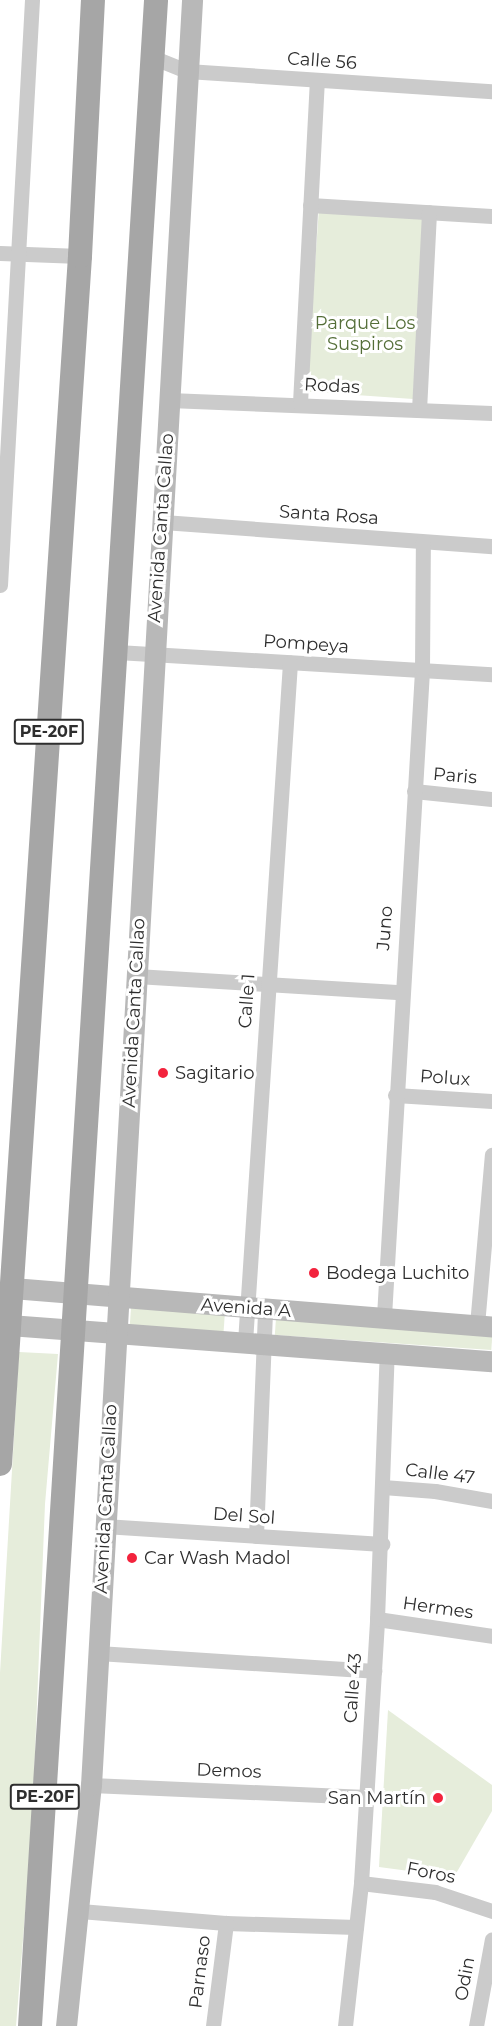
<!DOCTYPE html>
<meta charset="utf-8">
<style>
body{margin:0}
#map{position:relative;width:492px;height:2026px;overflow:hidden;background:#fff;font-family:Montserrat,sans-serif}
div>[style]{position:absolute}
.green>*{inset:0;background:#e6eddb;transform-origin:0 0}
.street>*{height:15px;margin:-7.5px;padding:0 7.5px;transform-origin:7.5px;border-radius:7.5px;background:#cbcbcb}
.secondary>*{height:21px;margin:-10.5px;padding:0 10.5px;transform-origin:10.5px;border-radius:10.5px;background:#b8b8b8}
.primary>*{height:24px;margin:-12px;padding:0 12px;transform-origin:12px;border-radius:12px;background:#a6a6a6}
.dots>*{width:16px;height:16px;translate:-50% -50%;box-sizing:border-box;border:3px solid #fff;border-radius:50%}
span{translate:-50% -50%;white-space:nowrap;text-align:center;line-height:1.15;-webkit-text-stroke:6px #fff;paint-order:stroke}
.shield-label span{padding:2px 4px;background:#fff;border:2px solid;border-radius:4px;-webkit-text-stroke-width:0}
.shield-label{font-size:16px;color:#2e2e2e;font-weight:700}
.street-label{font-size:18px;color:#2e2e2e}
.park-label{font-size:18px;color:#546e38}
.poi-label{font-size:18px;color:#2e2e2e}
.left{translate:0 -50%;text-align:left}
.right{translate:-100% -50%;text-align:right}
</style>
<div id="map">
<div class="green">
<i style="left:319px;top:208px;width:107px;height:184px;rotate:4deg"></i>
<i style="left:131px;top:1308px;width:94px;height:18px;rotate:4deg"></i>
<i style="left:276px;top:1318px;width:217px;height:17px;rotate:4deg"></i>
<i style="clip-path:polygon(19px 1352px,58px 1354px,45px 1504px,32px 1828px,16px 2026px,0 2026px,0 1673px)"></i>
<i style="clip-path:polygon(388px 1710px,492px 1785px,492px 1811px,454px 1877px,379px 1867px)"></i>
</div>
<div class="street">
<i style="left:152px;top:57px;width:38px;rotate:22deg"></i>
<i style="left:187px;top:71px;width:306px;rotate:3.8deg"></i>
<i style="left:310px;top:205px;width:182px;rotate:3.5deg"></i>
<i style="left:0;top:253px;width:80px;rotate:2.1deg"></i>
<i style="left:169px;top:400px;width:323px;rotate:2.3deg"></i>
<i style="left:300px;top:403px;width:323px;rotate:-87deg"></i>
<i style="left:419px;top:410px;width:198px;rotate:-87.1deg"></i>
<i style="left:163px;top:522px;width:330px;rotate:4.2deg"></i>
<i style="left:0;top:585px;width:586px;rotate:-86.87deg"></i>
<i style="left:117px;top:652px;width:376px;rotate:3.4deg"></i>
<i style="left:414px;top:791px;width:78px;rotate:5.9deg"></i>
<i style="left:136px;top:976px;width:265px;rotate:3.5deg"></i>
<i style="left:395px;top:1095px;width:97px;rotate:3.5deg"></i>
<i style="left:384px;top:1316px;width:647px;rotate:-86.63deg"></i>
<i style="left:422px;top:670px;width:128px;rotate:-89.6deg"></i>
<i style="left:477px;top:1325px;width:171px;rotate:-85deg"></i>
<i style="left:245px;top:1342px;width:681px;rotate:-86.21deg"></i>
<i style="left:383px;top:1487px;width:52px;rotate:4.4deg"></i>
<i style="left:435px;top:1491px;width:58px;rotate:10deg"></i>
<i style="left:104px;top:1526px;width:279px;rotate:3.7deg"></i>
<i style="left:256px;top:1536px;width:226px;rotate:-87.7deg"></i>
<i style="left:377px;top:1619px;width:116px;rotate:8.4deg"></i>
<i style="left:98px;top:1653px;width:277px;rotate:3.7deg"></i>
<i style="left:91px;top:1785px;width:275px;rotate:2.5deg"></i>
<i style="left:361px;top:1883px;width:75px;rotate:6.9deg"></i>
<i style="left:435px;top:1892px;width:60px;rotate:18.4deg"></i>
<i style="left:80px;top:1911px;width:146px;rotate:4.7deg"></i>
<i style="left:226px;top:1923px;width:130px;rotate:1.8deg"></i>
<i style="left:213px;top:2026px;width:104px;rotate:-82.8deg"></i>
<i style="left:345px;top:2026px;width:144px;rotate:-83.6deg"></i>
<i style="left:361px;top:1883px;width:264px;rotate:-86.5deg"></i>
<i style="left:377px;top:1619px;width:267px;rotate:-87.9deg"></i>
<i style="left:476px;top:2026px;width:88px;rotate:-79.6deg"></i>
</div>
<div class="secondary">
<i style="left:12px;top:1288px;width:482px;rotate:4.6deg"></i>
<i style="left:9px;top:1325px;width:484px;rotate:4.3deg"></i>
<i style="left:66px;top:2026px;width:242px;rotate:-84.1deg"></i>
<i style="left:91px;top:1785px;width:1788px;rotate:-86.76deg"></i>
</div>
<div class="primary">
<i style="left:0;top:1464px;width:1211px;rotate:-86.21deg"></i>
<i style="left:80px;top:256px;width:256px;rotate:-87.1deg"></i>
<i style="left:30px;top:2026px;width:2030px;rotate:-86.44deg"></i>
</div>
<div class="dots">
<i style="left:163px;top:1073px;background:#f3233d"></i>
<i style="left:314px;top:1273px;background:#f3233d"></i>
<i style="left:132px;top:1558px;background:#f3233d"></i>
<i style="left:438px;top:1798px;background:#f3233d"></i>
</div>
<div class="shield-label">
<span style="left:49px;top:732px">PE-20F</span>
<span style="left:45px;top:1797px">PE-20F</span>
</div>
<div class="street-label">
<span style="left:322px;top:61px;rotate:4deg">Calle 56</span>
<span style="left:332px;top:386px;rotate:3deg">Rodas</span>
<span style="left:329px;top:515px;rotate:4deg">Santa Rosa</span>
<span style="left:161px;top:528px;rotate:-86deg">Avenida Canta Callao</span>
<span style="left:306px;top:644px;rotate:4deg">Pompeya</span>
<span style="left:455px;top:776px;rotate:5deg">Paris</span>
<span style="left:385px;top:928px;rotate:-86deg">Juno</span>
<span style="left:247px;top:1001px;rotate:-86deg">Calle 1</span>
<span style="left:134px;top:1013px;rotate:-87deg">Avenida Canta Callao</span>
<span style="left:445px;top:1078px;rotate:4deg">Polux</span>
<span style="left:246px;top:1308px;rotate:4deg">Avenida A</span>
<span style="left:440px;top:1474px;rotate:7deg">Calle 47</span>
<span style="left:106px;top:1499px;rotate:-87deg">Avenida Canta Callao</span>
<span style="left:244px;top:1516px;rotate:4deg">Del Sol</span>
<span style="left:438px;top:1608px;rotate:8deg">Hermes</span>
<span style="left:353px;top:1688px;rotate:-86deg">Calle 43</span>
<span style="left:229px;top:1771px;rotate:2deg">Demos</span>
<span style="left:431px;top:1873px;rotate:11deg">Foros</span>
<span style="left:200px;top:1972px;rotate:-83deg">Parnaso</span>
<span style="left:465px;top:1979px;rotate:-80deg">Odin</span>
</div>
<div class="park-label">
<span style="left:365px;top:334px">Parque Los<br>Suspiros</span>
</div>
<div class="poi-label">
<span class="left" style="left:175px;top:1073px">Sagitario</span>
<span class="left" style="left:326px;top:1273px">Bodega Luchito</span>
<span class="left" style="left:144px;top:1558px">Car Wash Madol</span>
<span class="right" style="left:426px;top:1798px">San Martín</span>
</div>
</div>
